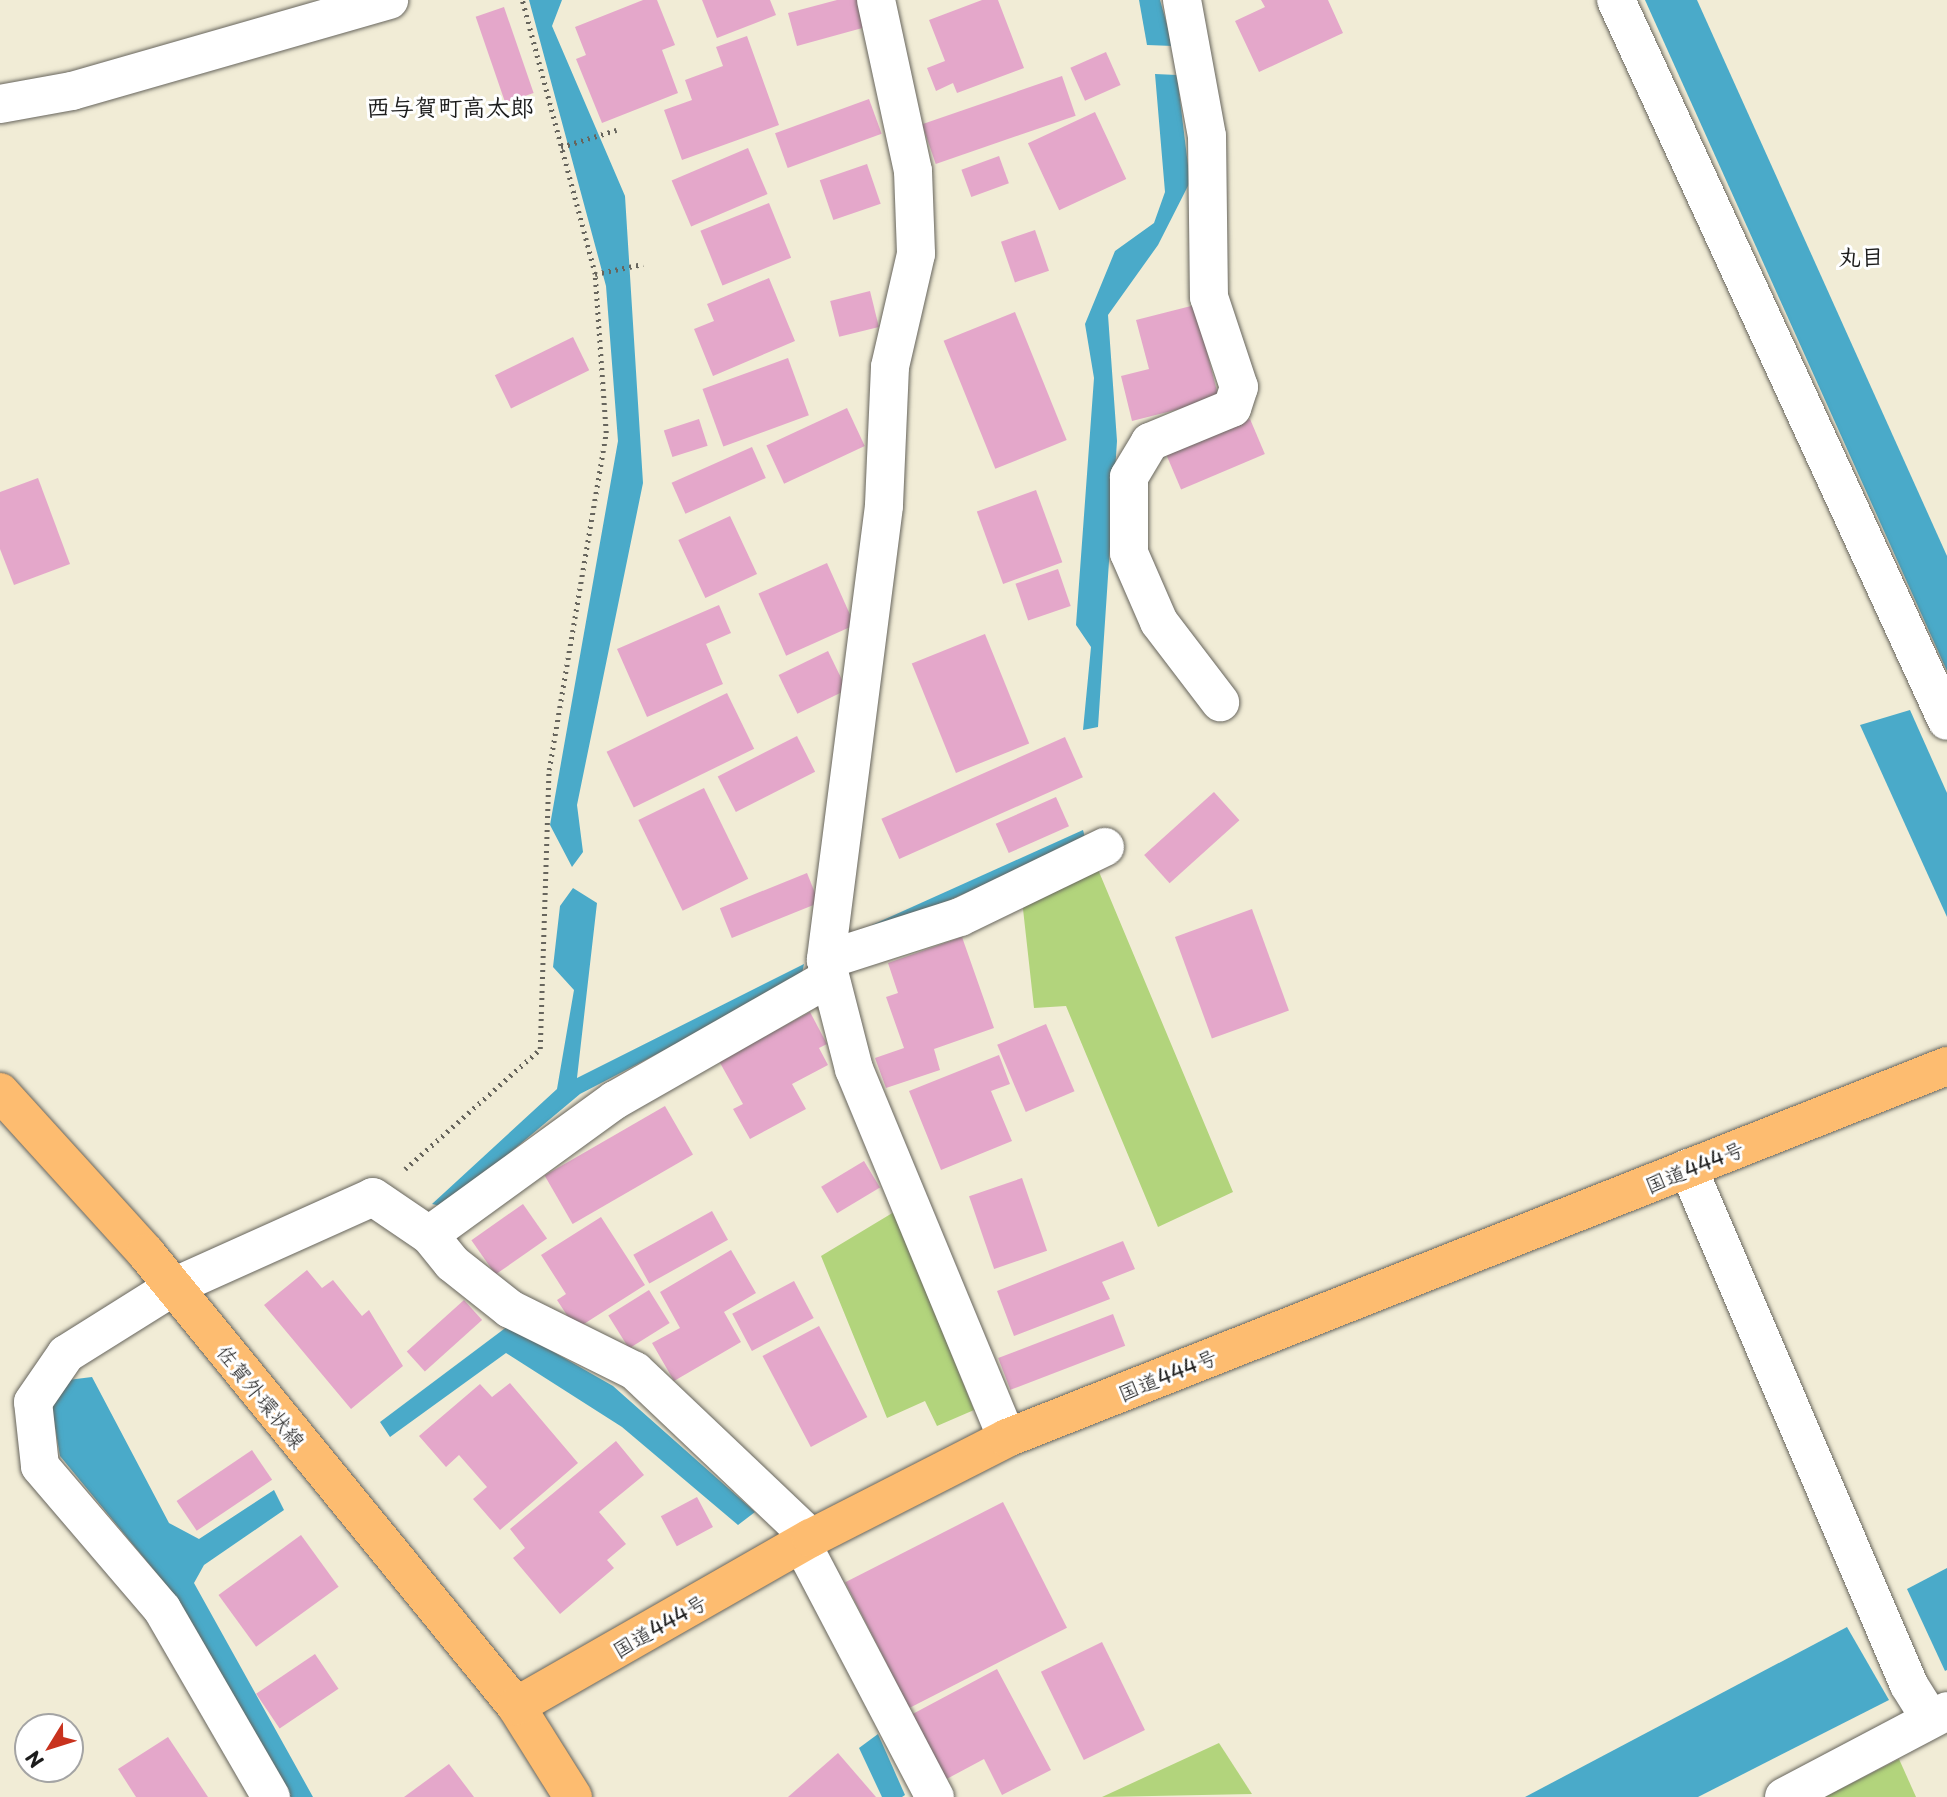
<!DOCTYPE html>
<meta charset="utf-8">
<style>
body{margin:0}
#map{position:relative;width:1947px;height:1797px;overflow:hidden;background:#f1ecd6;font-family:"Playpen Sans","Klee One",sans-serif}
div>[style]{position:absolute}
.green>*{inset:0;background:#b2d47c}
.water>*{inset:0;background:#4aaac9}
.building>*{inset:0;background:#e4a7ca;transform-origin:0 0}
.path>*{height:4.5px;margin-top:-2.25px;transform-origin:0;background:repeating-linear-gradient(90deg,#67655d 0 2px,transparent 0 7px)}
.roads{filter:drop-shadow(0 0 2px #67655d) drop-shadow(0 0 2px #67655d)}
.minor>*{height:38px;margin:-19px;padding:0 19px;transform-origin:19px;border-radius:19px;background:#fff}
.major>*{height:38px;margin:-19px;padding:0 19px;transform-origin:19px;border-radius:19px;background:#fdbc70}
.highway>*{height:38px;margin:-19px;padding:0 19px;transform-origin:19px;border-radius:19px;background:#fdbc70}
span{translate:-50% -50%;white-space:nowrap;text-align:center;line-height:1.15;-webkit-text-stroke:6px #fff;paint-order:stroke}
.street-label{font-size:21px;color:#1c1c1c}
.neighbourhood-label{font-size:23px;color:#1c1c1c;font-weight:700}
.quarter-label{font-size:24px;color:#1c1c1c;font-weight:700}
.north{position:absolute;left:14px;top:1713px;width:70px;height:70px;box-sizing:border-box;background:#fff;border:2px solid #a4a4a4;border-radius:50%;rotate:232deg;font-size:19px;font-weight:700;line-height:28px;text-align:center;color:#1c1c1c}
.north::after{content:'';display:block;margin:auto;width:24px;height:32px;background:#c8321e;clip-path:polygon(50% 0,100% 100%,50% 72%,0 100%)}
</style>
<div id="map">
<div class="green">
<i style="clip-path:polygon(1097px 867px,1233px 1192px,1158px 1227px,1066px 1006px,1034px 1008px,1022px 900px)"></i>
<i style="clip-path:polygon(894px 1212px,974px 1410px,937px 1426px,925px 1401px,887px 1418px,821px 1256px)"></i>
<i style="clip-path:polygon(1219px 1743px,1252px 1794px,1102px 1797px)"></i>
<i style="clip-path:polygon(1899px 1759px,1916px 1797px,1825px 1797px)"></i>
</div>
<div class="water">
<i style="clip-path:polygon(529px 0,562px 0,552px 26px,625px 196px,643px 483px,577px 805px,583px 852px,572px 867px,550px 825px,618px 441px,606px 286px)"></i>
<i style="clip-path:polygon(1139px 0,1160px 0,1173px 46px,1147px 45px)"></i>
<i style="clip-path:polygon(1645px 0,1697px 0,1947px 556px,1947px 671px)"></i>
<i style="clip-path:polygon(1155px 74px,1177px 75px,1190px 182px,1158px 245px,1108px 315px,1117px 441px,1098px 727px,1083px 730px,1091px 647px,1076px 625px,1094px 378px,1085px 324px,1115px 251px,1154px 223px,1165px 192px)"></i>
<i style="clip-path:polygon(1910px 710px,1947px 793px,1947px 917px,1860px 725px)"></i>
<i style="clip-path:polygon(1083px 830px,1086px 841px,871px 934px,872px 925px)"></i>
<i style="clip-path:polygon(573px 888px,597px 903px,577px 1078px,804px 964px,801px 979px,580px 1094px,445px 1207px,432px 1204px,557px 1089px,574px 990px,553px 967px,560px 906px)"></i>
<i style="clip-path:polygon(508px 1326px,613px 1386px,755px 1512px,738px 1525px,622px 1427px,506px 1353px,390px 1437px,380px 1422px)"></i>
<i style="clip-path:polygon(92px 1377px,169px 1523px,199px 1539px,274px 1490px,284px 1510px,204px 1565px,194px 1583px,313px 1797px,288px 1797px,168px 1587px,60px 1456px,51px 1403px,68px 1380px)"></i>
<i style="clip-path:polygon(1947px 1568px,1947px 1670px,1945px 1671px,1907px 1589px)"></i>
<i style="clip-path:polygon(1847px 1627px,1889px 1700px,1698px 1797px,1525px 1797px)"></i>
<i style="clip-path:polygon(878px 1734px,905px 1795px,902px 1797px,882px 1797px,859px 1748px)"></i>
</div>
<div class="building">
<i style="clip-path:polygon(643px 0,657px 0,675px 45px,662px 50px,678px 93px,602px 123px,576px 59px,586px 55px,575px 27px)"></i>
<i style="clip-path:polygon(702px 0,770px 0,776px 15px,717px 38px)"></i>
<i style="clip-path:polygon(837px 0,858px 0,866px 27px,797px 46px,788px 13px)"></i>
<i style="clip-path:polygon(982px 0,998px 0,1024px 68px,957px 93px,953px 83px,936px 91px,927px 68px,945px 61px,929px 20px)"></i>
<i style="clip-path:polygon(1261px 0,1328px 0,1343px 33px,1259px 72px,1235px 21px,1265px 7px)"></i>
<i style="left:504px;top:7px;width:91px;height:30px;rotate:71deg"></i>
<i style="clip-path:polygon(747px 36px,779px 125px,682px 160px,664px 110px,692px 100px,685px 80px,723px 66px,716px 47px)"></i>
<i style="left:1106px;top:52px;width:36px;height:39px;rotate:66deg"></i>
<i style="left:1062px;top:76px;width:42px;height:148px;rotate:71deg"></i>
<i style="left:869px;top:99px;width:37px;height:100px;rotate:70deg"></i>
<i style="left:1095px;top:112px;width:74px;height:74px;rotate:65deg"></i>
<i style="left:748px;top:148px;width:50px;height:83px;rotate:67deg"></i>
<i style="left:999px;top:156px;width:29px;height:40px;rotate:70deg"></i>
<i style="left:867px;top:164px;width:42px;height:50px;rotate:71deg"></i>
<i style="left:769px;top:203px;width:59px;height:74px;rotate:68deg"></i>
<i style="left:1035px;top:230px;width:43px;height:36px;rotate:71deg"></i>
<i style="clip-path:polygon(769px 278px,795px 341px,713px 376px,694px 329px,714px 321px,707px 304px)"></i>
<i style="left:870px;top:291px;width:37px;height:41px;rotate:76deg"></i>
<i style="clip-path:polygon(1195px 305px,1219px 399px,1132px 421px,1121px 376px,1149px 369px,1136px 320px)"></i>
<i style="left:1015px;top:312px;width:138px;height:77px;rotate:68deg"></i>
<i style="left:573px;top:337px;width:37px;height:87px;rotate:64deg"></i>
<i style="left:788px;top:358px;width:61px;height:91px;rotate:70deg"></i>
<i style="left:847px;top:408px;width:42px;height:89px;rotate:65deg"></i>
<i style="left:699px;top:419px;width:28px;height:37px;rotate:72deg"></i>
<i style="left:1250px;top:419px;width:38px;height:91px;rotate:67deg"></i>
<i style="left:752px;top:447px;width:34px;height:88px;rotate:66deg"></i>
<i style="clip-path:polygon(38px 478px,70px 564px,14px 585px,0 549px,0 492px)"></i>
<i style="left:1036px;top:490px;width:77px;height:63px;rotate:70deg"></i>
<i style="left:730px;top:516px;width:64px;height:57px;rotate:65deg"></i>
<i style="left:827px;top:563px;width:68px;height:75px;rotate:66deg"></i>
<i style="left:1058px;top:569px;width:39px;height:45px;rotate:71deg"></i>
<i style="clip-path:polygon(719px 605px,731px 633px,706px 644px,723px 684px,647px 717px,617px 649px)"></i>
<i style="left:985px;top:634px;width:118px;height:79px;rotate:68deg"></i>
<i style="left:828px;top:651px;width:43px;height:55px;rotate:64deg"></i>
<i style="left:727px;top:693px;width:62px;height:134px;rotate:64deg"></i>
<i style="left:797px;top:736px;width:40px;height:89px;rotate:63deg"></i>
<i style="left:1065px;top:737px;width:44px;height:201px;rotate:66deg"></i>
<i style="left:704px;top:788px;width:101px;height:73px;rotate:64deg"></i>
<i style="left:1214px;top:792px;width:38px;height:94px;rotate:48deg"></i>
<i style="left:1056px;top:797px;width:32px;height:66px;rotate:66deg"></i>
<i style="left:807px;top:873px;width:32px;height:94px;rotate:68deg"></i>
<i style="left:1252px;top:909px;width:108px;height:82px;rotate:70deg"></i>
<i style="clip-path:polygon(962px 937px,994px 1028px,934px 1049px,940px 1070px,886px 1088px,875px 1058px,904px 1048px,886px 997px,898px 993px,888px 963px)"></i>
<i style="clip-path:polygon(810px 1012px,827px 1044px,819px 1048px,828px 1065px,792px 1084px,806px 1109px,750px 1139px,733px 1109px,743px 1104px,719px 1061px)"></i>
<i style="left:1046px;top:1024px;width:73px;height:53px;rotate:67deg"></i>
<i style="clip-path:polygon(999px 1055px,1010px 1084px,991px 1091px,1012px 1141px,941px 1170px,909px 1091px)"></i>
<i style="left:665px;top:1106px;width:56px;height:139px;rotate:60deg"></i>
<i style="left:864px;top:1161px;width:31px;height:50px;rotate:59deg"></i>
<i style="left:1022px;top:1178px;width:77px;height:56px;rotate:71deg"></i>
<i style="left:523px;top:1204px;width:42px;height:63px;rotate:55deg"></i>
<i style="left:712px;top:1211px;width:33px;height:90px;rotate:61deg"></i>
<i style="clip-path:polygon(601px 1217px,645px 1285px,576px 1329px,557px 1300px,566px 1294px,541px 1255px)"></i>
<i style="clip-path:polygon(1123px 1241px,1135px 1269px,1102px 1282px,1110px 1299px,1014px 1336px,997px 1291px)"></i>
<i style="clip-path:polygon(731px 1250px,756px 1293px,724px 1312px,741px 1342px,674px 1381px,652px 1343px,680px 1328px,660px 1292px)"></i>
<i style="clip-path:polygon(307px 1270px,322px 1288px,333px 1280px,362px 1316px,369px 1310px,403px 1366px,351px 1409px,264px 1305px)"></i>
<i style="left:794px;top:1281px;width:42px;height:70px;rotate:62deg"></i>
<i style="left:649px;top:1290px;width:39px;height:48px;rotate:58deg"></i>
<i style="left:464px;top:1300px;width:27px;height:77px;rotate:48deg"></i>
<i style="left:1113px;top:1314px;width:34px;height:123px;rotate:69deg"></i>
<i style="left:819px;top:1326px;width:103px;height:64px;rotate:62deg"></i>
<i style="clip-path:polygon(510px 1383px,578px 1463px,500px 1530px,473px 1499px,487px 1487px,459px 1455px,446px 1467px,419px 1436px,480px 1384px,492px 1397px)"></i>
<i style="clip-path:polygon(616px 1441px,644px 1475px,599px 1512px,626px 1544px,607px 1560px,614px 1568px,560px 1614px,513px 1558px,525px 1548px,510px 1529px)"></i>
<i style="left:252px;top:1450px;width:36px;height:91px;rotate:56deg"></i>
<i style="left:697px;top:1497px;width:34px;height:41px;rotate:62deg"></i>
<i style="left:1003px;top:1502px;width:141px;height:177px;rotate:63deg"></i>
<i style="left:301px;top:1535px;width:64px;height:102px;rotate:54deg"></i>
<i style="left:1102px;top:1642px;width:98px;height:68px;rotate:64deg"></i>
<i style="left:315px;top:1654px;width:42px;height:71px;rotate:56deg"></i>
<i style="clip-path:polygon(997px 1669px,1051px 1770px,1002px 1795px,984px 1759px,941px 1782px,907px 1717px)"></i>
<i style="clip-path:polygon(168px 1737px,208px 1797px,136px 1797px,118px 1769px)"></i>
<i style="clip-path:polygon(838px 1753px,876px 1797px,788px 1797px)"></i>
<i style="clip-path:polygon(449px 1764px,474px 1797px,404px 1797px)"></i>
</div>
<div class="path">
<i style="left:561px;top:147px;width:58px;rotate:-17.2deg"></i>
<i style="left:595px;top:274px;width:49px;rotate:-11.8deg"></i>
<i style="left:405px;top:1169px;width:181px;rotate:-41.6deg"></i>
<i style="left:540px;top:1049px;width:279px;rotate:-88.2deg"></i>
<i style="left:549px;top:770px;width:342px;rotate:-80.4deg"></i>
<i style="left:606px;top:433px;width:159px;rotate:-94deg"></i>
<i style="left:595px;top:274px;width:284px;rotate:-104.9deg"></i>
</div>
<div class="roads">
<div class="minor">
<i style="left:876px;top:0;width:175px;rotate:77.8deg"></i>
<i style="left:913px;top:171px;width:83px;rotate:87.9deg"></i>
<i style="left:916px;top:254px;width:116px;rotate:103deg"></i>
<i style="left:890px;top:367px;width:139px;rotate:92.5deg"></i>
<i style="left:884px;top:506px;width:458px;rotate:97.3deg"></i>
<i style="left:826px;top:960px;width:113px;rotate:75.6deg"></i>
<i style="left:854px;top:1069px;width:399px;rotate:67.5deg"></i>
<i style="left:1182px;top:0;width:138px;rotate:79.6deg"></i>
<i style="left:1207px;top:136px;width:161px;rotate:89.3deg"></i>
<i style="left:1209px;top:297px;width:95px;rotate:71.6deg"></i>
<i style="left:1239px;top:387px;width:22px;rotate:108deg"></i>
<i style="left:1232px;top:408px;width:89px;rotate:157.5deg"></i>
<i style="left:1150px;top:442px;width:41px;rotate:121deg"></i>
<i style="left:1129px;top:477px;width:76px;rotate:90deg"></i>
<i style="left:1129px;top:553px;width:75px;rotate:66.5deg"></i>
<i style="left:1159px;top:622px;width:101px;rotate:52.7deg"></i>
<i style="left:1616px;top:0;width:793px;rotate:65.34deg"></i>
<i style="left:0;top:104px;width:73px;rotate:-10.2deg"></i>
<i style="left:72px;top:91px;width:330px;rotate:-16deg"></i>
<i style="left:826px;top:960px;width:141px;rotate:-17.8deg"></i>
<i style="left:960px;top:917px;width:161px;rotate:-25.8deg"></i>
<i style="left:1688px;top:1168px;width:562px;rotate:66.85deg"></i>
<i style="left:1909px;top:1685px;width:40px;rotate:58deg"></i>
<i style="left:811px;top:1538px;width:243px;rotate:-136.5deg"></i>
<i style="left:635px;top:1371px;width:140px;rotate:-153.6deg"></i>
<i style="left:510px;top:1309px;width:74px;rotate:-141.6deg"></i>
<i style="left:452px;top:1263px;width:36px;rotate:-129deg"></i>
<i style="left:429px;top:1235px;width:230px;rotate:-36deg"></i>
<i style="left:615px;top:1100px;width:244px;rotate:-29.7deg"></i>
<i style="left:802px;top:1544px;width:286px;rotate:62.3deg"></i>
<i style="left:271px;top:1797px;width:217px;rotate:-120.1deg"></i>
<i style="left:162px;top:1609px;width:188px;rotate:-130.5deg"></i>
<i style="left:40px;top:1466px;width:64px;rotate:-96.2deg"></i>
<i style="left:33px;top:1402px;width:58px;rotate:-55.5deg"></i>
<i style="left:66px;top:1354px;width:126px;rotate:-32.1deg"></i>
<i style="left:173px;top:1287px;width:219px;rotate:-24.2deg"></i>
<i style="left:373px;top:1197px;width:68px;rotate:34.2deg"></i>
<i style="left:1784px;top:1797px;width:184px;rotate:-27.8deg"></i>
</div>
<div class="major">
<i style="left:0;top:1092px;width:217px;rotate:47.8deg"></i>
<i style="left:146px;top:1253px;width:585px;rotate:50.76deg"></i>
</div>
<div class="highway">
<i style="left:573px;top:1797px;width:107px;rotate:-122.1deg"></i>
<i style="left:516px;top:1706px;width:339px;rotate:-29.7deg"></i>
<i style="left:811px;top:1538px;width:220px;rotate:-27deg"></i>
<i style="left:1007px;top:1438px;width:1011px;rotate:-21.59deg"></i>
</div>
</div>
<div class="street-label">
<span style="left:1694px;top:1166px;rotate:-22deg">国道444号</span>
<span style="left:1167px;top:1374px;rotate:-22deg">国道444号</span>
<span style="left:262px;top:1396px;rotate:51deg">佐賀外環状線</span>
<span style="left:659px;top:1625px;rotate:-30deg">国道444号</span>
</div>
<div class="neighbourhood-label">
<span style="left:1861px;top:256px">丸目</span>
</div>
<div class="quarter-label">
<span style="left:450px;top:107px">西与賀町高太郎</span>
</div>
<div class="north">N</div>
</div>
